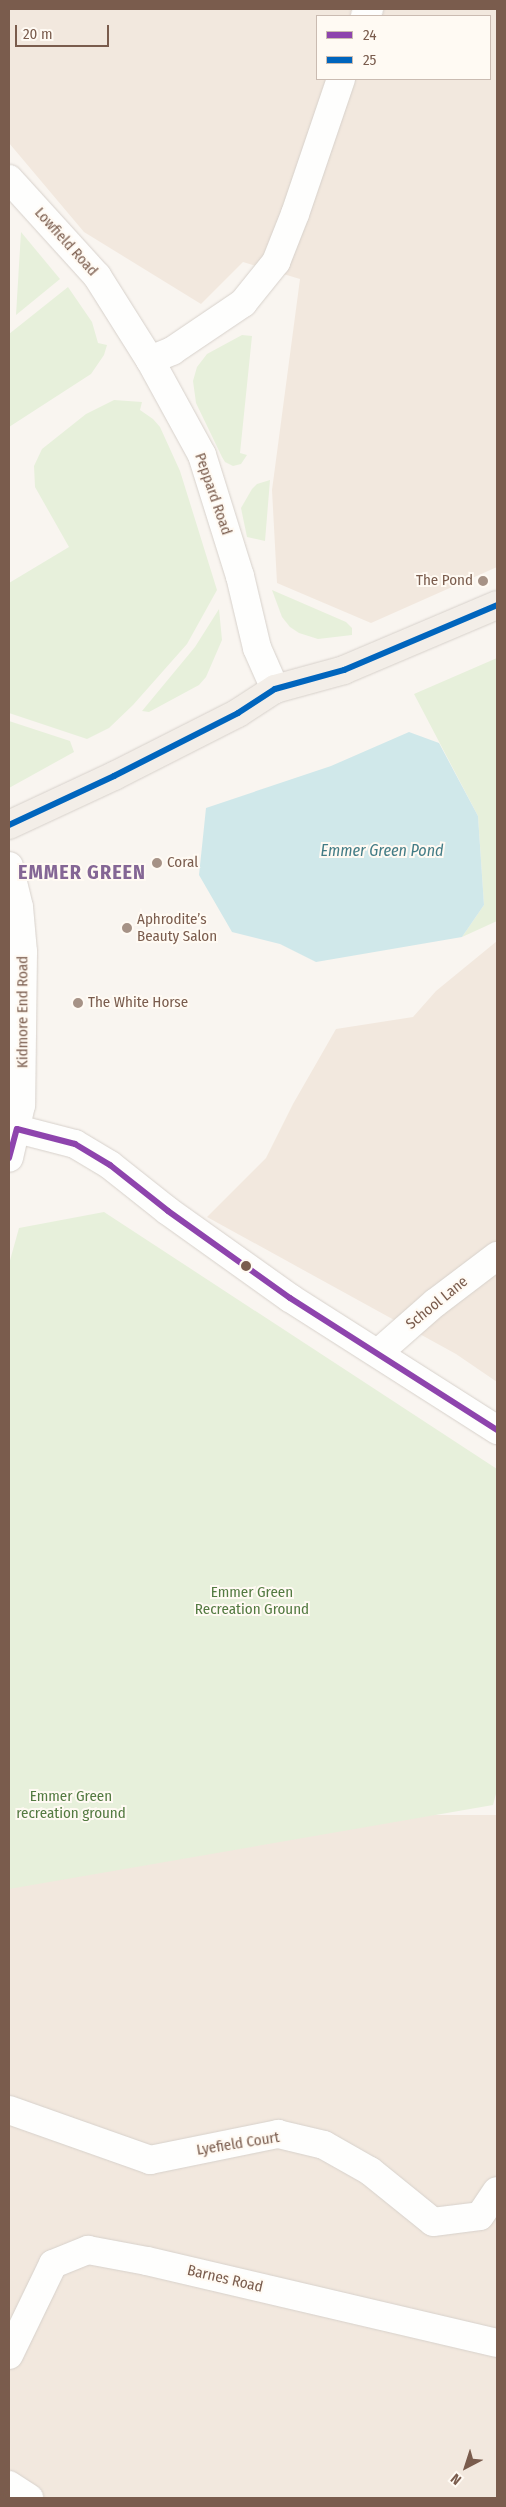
<!DOCTYPE html>
<meta charset="utf-8">
<style>
body{margin:0}
#map{position:relative;width:506px;height:2507px;overflow:hidden;background:#f9f5f0;font-family:"Fira Sans Condensed",sans-serif}
div>[style]{position:absolute}
.residential>*{inset:0;background:#f2e8de;transform-origin:0 0}
.green>*{inset:0;background:#e7f0db}
.water>*{inset:0;background:#d0e8ea}
.roads{filter:drop-shadow(0 0 1px #d7d1cb) drop-shadow(0 0 1px #d7d1cb)}
.minor>*{height:28px;margin:-14px;padding:0 14px;transform-origin:14px;border-radius:14px;background:#fefefd}
.major>*{height:28px;margin:-14px;padding:0 14px;transform-origin:14px;border-radius:14px;background:#f3eee8}
.bus-1>*{height:6px;margin:-3px;padding:0 3px;transform-origin:3px;border-radius:3px;background:#8e44ad}
.bus-2>*{height:6px;margin:-3px;padding:0 3px;transform-origin:3px;border-radius:3px;background:#0065bd}
.dots>*{width:14px;height:14px;translate:-50% -50%;box-sizing:border-box;border:2px solid #fffaf3;border-radius:50%}
span{translate:-50% -50%;white-space:nowrap;text-align:center;line-height:1.15;-webkit-text-stroke:4px #fffaf3;paint-order:stroke}
.street-label{font-size:15px;color:#7a5c4d}
.poi-label{font-size:15px;color:#7a5c4d}
.right{translate:-100% -50%;text-align:right}
.left{translate:0 -50%;text-align:left}
.park-label{font-size:15px;color:#537a41}
.water-label{font-size:16px;color:#437c86;font-style:italic}
.district-label{font-size:20px;color:#846695;font-weight:700;letter-spacing:1px}
.frame{position:absolute;inset:0;border:10px solid #7a5c4d;pointer-events:none}
.legend{position:absolute;left:316px;top:15px;width:175px;height:65px;box-sizing:border-box;background:#fffaf3;border:1px solid #cabbb1;margin:0;padding:6px 9px;list-style:none;font-size:15px;color:#7a5c4d}
.legend li{display:flex;align-items:center;gap:10px;height:25px}
.legend b{width:25px;border:1px solid #cabbb1}
.north{position:absolute;left:441px;top:2442px;width:50px;height:50px;-webkit-text-stroke:4px #fffaf3;paint-order:stroke;rotate:220deg;font-size:14px;font-weight:700;line-height:20px;text-align:center;color:#7a5c4d}
.north::after{content:'';display:block;margin:auto;width:18px;height:22px;background:#7a5c4d;clip-path:polygon(50% 0,100% 100%,50% 72%,0 100%)}
.scale{position:absolute;left:15px;top:25px;width:94px;height:22px;box-sizing:border-box;border:2px solid #7a5c4d;border-top:0;padding-left:6px;font-size:15px;line-height:18px;white-space:nowrap;color:#7a5c4d;-webkit-text-stroke:4px #fffaf3;paint-order:stroke}
</style>
<div id="map">
<div class="residential">
<i style="clip-path:polygon(evenodd,9px 9px,497px 9px,497px 567px,371px 623px,277px 583px,272px 490px,300px 279px,243px 262px,201px 304px,84px 232px,9px 143px,9px 9px,317px 16px,490px 16px,490px 79px,317px 79px,317px 16px)"></i>
<i style="clip-path:polygon(497px 941px,497px 1382px,456px 1354px,207px 1217px,266px 1158px,293px 1104px,336px 1029px,413px 1017px,436px 991px)"></i>
<i style="left:497px;top:1815px;width:683px;height:494px;rotate:90deg"></i>
</div>
<div class="green">
<i style="clip-path:polygon(21px 232px,60px 279px,16px 315px)"></i>
<i style="clip-path:polygon(68px 287px,92px 322px,98px 343px,107px 345px,104px 355px,91px 374px,9px 427px,9px 334px)"></i>
<i style="clip-path:polygon(242px 335px,252px 336px,240px 453px,247px 455px,241px 464px,233px 466px,225px 462px,222px 457px,196px 403px,193px 381px,197px 367px,207px 354px)"></i>
<i style="clip-path:polygon(114px 400px,142px 402px,140px 410px,153px 419px,160px 427px,180px 471px,217px 590px,187px 644px,133px 705px,109px 728px,87px 739px,9px 713px,9px 583px,69px 547px,35px 487px,34px 466px,42px 449px,86px 414px)"></i>
<i style="clip-path:polygon(270px 480px,265px 541px,247px 537px,241px 508px,252px 489px,257px 484px)"></i>
<i style="clip-path:polygon(272px 590px,346px 622px,352px 628px,352px 635px,318px 639px,299px 633px,290px 627px,282px 617px)"></i>
<i style="clip-path:polygon(219px 609px,222px 640px,206px 677px,199px 685px,149px 712px,142px 711px,195px 647px)"></i>
<i style="clip-path:polygon(497px 658px,497px 921px,462px 937px,484px 905px,478px 816px,414px 694px)"></i>
<i style="clip-path:polygon(9px 721px,70px 741px,74px 752px,9px 788px)"></i>
<i style="clip-path:polygon(104px 1212px,497px 1469px,497px 1790px,493px 1805px,9px 1889px,9px 1264px,19px 1228px)"></i>
</div>
<div class="water">
<i style="clip-path:polygon(409px 732px,439px 743px,478px 816px,484px 905px,462px 937px,316px 962px,280px 944px,232px 932px,199px 875px,206px 808px,331px 766px)"></i>
</div>
<div class="roads">
<div class="minor">
<i style="left:365px;top:16px;width:8px;rotate:-60deg"></i>
<i style="left:9px;top:179px;width:131px;rotate:47.8deg"></i>
<i style="left:97px;top:276px;width:99px;rotate:57.8deg"></i>
<i style="left:150px;top:360px;width:108px;rotate:61.3deg"></i>
<i style="left:202px;top:455px;width:127px;rotate:72.6deg"></i>
<i style="left:240px;top:576px;width:74px;rotate:76.7deg"></i>
<i style="left:257px;top:648px;width:45px;rotate:66.3deg"></i>
<i style="left:150px;top:360px;width:24px;rotate:-22deg"></i>
<i style="left:172px;top:351px;width:86px;rotate:-34.1deg"></i>
<i style="left:243px;top:303px;width:53px;rotate:-51.2deg"></i>
<i style="left:276px;top:262px;width:52px;rotate:-68.4deg"></i>
<i style="left:295px;top:214px;width:143px;rotate:-71.2deg"></i>
<i style="left:9px;top:866px;width:42px;rotate:76.3deg"></i>
<i style="left:19px;top:907px;width:45px;rotate:84.9deg"></i>
<i style="left:23px;top:952px;width:153px;rotate:90.7deg"></i>
<i style="left:21px;top:1105px;width:54px;rotate:102.8deg"></i>
<i style="left:17px;top:1129px;width:60px;rotate:14.5deg"></i>
<i style="left:75px;top:1144px;width:41px;rotate:31deg"></i>
<i style="left:110px;top:1165px;width:74px;rotate:38.4deg"></i>
<i style="left:168px;top:1211px;width:150px;rotate:35.5deg"></i>
<i style="left:290px;top:1298px;width:246px;rotate:32.5deg"></i>
<i style="left:378px;top:1353px;width:76px;rotate:-41.3deg"></i>
<i style="left:435px;top:1303px;width:78px;rotate:-37.2deg"></i>
<i style="left:9px;top:2110px;width:150px;rotate:19.5deg"></i>
<i style="left:150px;top:2160px;width:131px;rotate:-11.5deg"></i>
<i style="left:278px;top:2134px;width:47px;rotate:13.4deg"></i>
<i style="left:324px;top:2145px;width:53px;rotate:29.5deg"></i>
<i style="left:370px;top:2171px;width:81px;rotate:39deg"></i>
<i style="left:433px;top:2222px;width:47px;rotate:-7.3deg"></i>
<i style="left:480px;top:2216px;width:30px;rotate:-56deg"></i>
<i style="left:9px;top:2355px;width:101px;rotate:-64.2deg"></i>
<i style="left:53px;top:2264px;width:38px;rotate:-22deg"></i>
<i style="left:88px;top:2250px;width:60px;rotate:10.6deg"></i>
<i style="left:147px;top:2261px;width:359px;rotate:13.2deg"></i>
<i style="left:9px;top:2485px;width:24px;rotate:33deg"></i>
</div>
<div class="major">
<i style="left:9px;top:825px;width:116px;rotate:-25deg"></i>
<i style="left:114px;top:776px;width:139px;rotate:-26.9deg"></i>
<i style="left:238px;top:713px;width:44px;rotate:-33deg"></i>
<i style="left:275px;top:689px;width:72px;rotate:-15.4deg"></i>
<i style="left:344px;top:670px;width:166px;rotate:-23deg"></i>
</div>
</div>
<div class="bus-1">
<i style="left:9px;top:1158px;width:30px;rotate:-75deg"></i>
<i style="left:17px;top:1129px;width:60px;rotate:14.5deg"></i>
<i style="left:75px;top:1144px;width:41px;rotate:31deg"></i>
<i style="left:110px;top:1165px;width:74px;rotate:38.4deg"></i>
<i style="left:168px;top:1211px;width:150px;rotate:35.5deg"></i>
<i style="left:290px;top:1298px;width:246px;rotate:32.5deg"></i>
</div>
<div class="bus-2">
<i style="left:9px;top:825px;width:116px;rotate:-25deg"></i>
<i style="left:114px;top:776px;width:139px;rotate:-26.9deg"></i>
<i style="left:238px;top:713px;width:44px;rotate:-33deg"></i>
<i style="left:275px;top:689px;width:72px;rotate:-15.4deg"></i>
<i style="left:344px;top:670px;width:166px;rotate:-23deg"></i>
</div>
<div class="dots">
<i style="left:483px;top:581px;background:#a69286"></i>
<i style="left:157px;top:863px;background:#a69286"></i>
<i style="left:127px;top:928px;background:#a69286"></i>
<i style="left:78px;top:1003px;background:#a69286"></i>
<i style="left:246px;top:1266px;background:#7a5c4d"></i>
</div>
<div class="street-label">
<span style="left:66px;top:242px;rotate:48deg">Lowfield Road</span>
<span style="left:213px;top:494px;rotate:71deg">Peppard Road</span>
<span style="left:23px;top:1012px;rotate:-90deg">Kidmore End Road</span>
<span style="left:437px;top:1303px;rotate:-39deg">School Lane</span>
<span style="left:238px;top:2144px;rotate:-9deg">Lyefield Court</span>
<span style="left:225px;top:2279px;rotate:13deg">Barnes Road</span>
</div>
<div class="poi-label">
<span class="right" style="left:473px;top:581px">The Pond</span>
<span class="left" style="left:167px;top:863px">Coral</span>
<span class="left" style="left:137px;top:928px">Aphrodite’s<br>Beauty Salon</span>
<span class="left" style="left:88px;top:1003px">The White Horse</span>
</div>
<div class="park-label">
<span style="left:252px;top:1601px">Emmer Green<br>Recreation Ground</span>
<span style="left:71px;top:1805px">Emmer Green<br>recreation ground</span>
</div>
<div class="water-label">
<span style="left:382px;top:851px">Emmer Green Pond</span>
</div>
<div class="district-label">
<span style="left:82px;top:872px">EMMER GREEN</span>
</div>
<div class="frame"></div>
<ul class="legend">
<li><b style="height:6px;background:#8e44ad"></b>24</li>
<li><b style="height:6px;background:#0065bd"></b>25</li>
</ul>
<div class="north">N</div>
<div class="scale">20 m</div>
</div>
